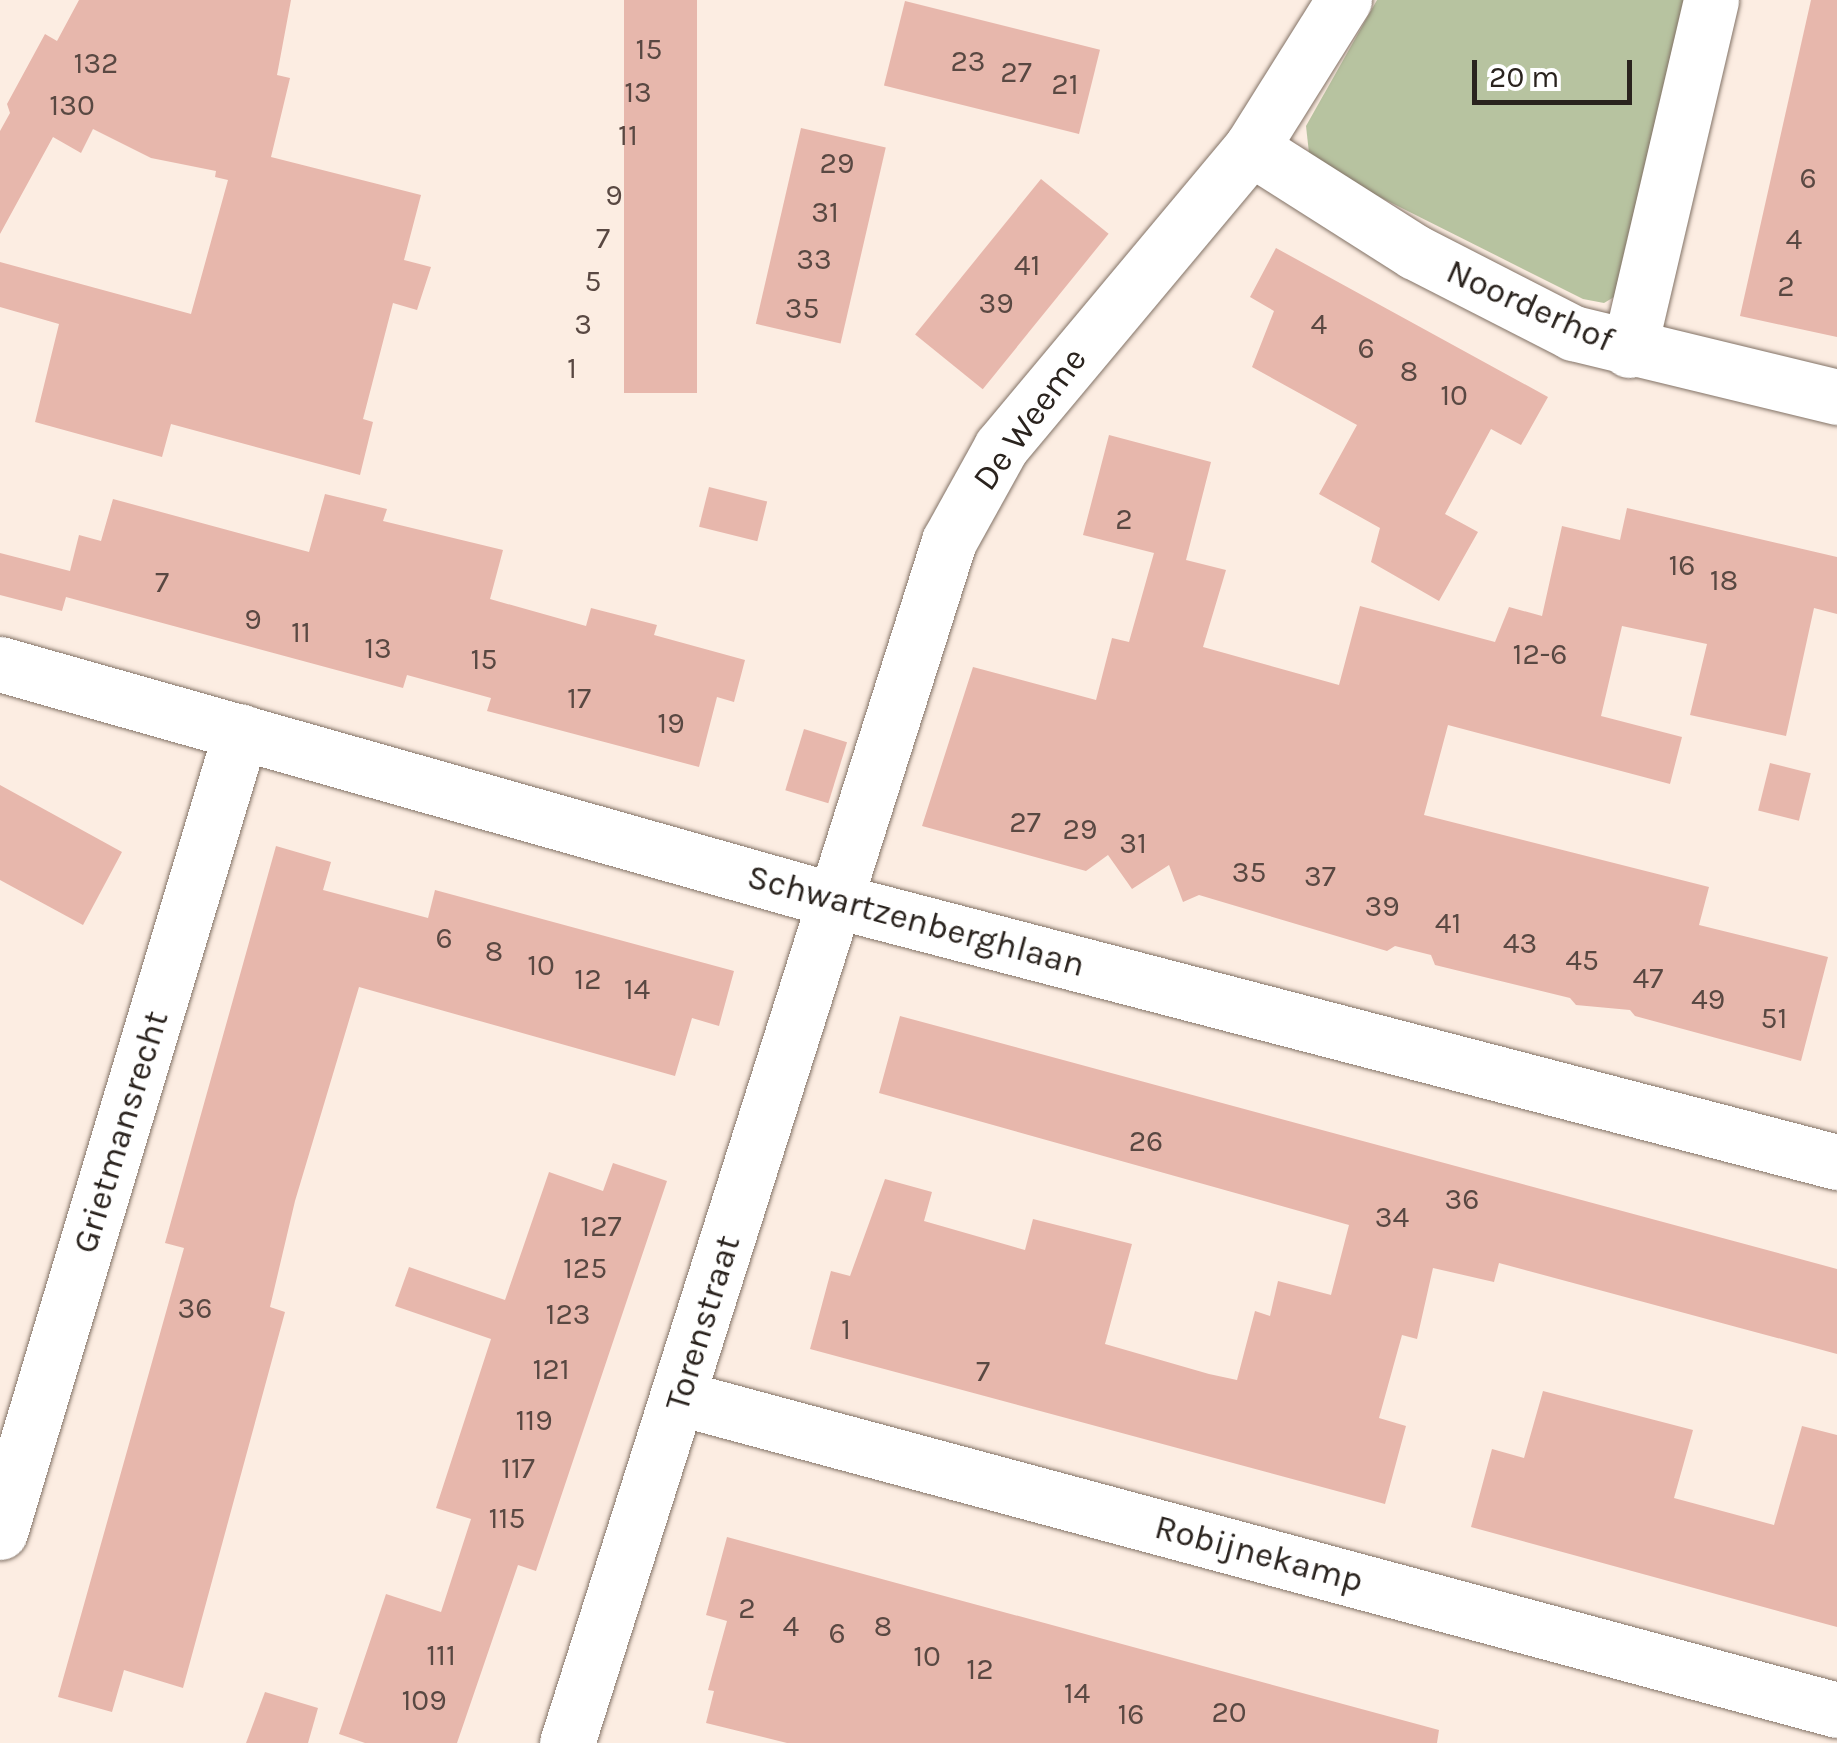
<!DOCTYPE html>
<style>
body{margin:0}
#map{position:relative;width:1837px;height:1743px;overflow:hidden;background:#fcede2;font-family:Karla,sans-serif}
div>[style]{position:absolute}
.green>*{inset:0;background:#b7c3a0}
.building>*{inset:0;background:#e7b7ac;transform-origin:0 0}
.roads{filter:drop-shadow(0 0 2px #827266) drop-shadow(0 0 2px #827266)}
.minor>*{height:55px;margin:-27.5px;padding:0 27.5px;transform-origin:27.5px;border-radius:27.5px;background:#fff}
span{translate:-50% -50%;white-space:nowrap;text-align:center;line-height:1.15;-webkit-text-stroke:10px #fff;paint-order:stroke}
.number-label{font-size:30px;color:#594842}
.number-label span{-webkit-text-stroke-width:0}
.street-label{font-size:35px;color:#2a231e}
.scale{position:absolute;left:1472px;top:60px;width:160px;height:45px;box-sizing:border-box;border:5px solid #2a231e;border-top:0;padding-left:12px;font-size:30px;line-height:35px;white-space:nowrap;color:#2a231e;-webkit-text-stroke:8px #fff;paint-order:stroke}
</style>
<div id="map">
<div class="green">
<i style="clip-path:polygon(1377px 0,1688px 0,1619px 294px,1604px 303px,1583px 299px,1310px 162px,1306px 126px)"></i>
</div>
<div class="building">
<i style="clip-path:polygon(79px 0,291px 0,277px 75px,290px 78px,271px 157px,421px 195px,404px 260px,431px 267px,417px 310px,393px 303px,363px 419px,373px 422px,360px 475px,171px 424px,162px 457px,35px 422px,59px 324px,0 307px,0 262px,191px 314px,228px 180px,215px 177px,216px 171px,151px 158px,93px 129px,81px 153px,53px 137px,0 234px,0 131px,10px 113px,7px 104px,45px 34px,57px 41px)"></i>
<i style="left:624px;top:0;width:73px;height:393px"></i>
<i style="clip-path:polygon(1811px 0,1837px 0,1837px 337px,1740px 316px)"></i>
<i style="left:905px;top:1px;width:201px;height:87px;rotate:14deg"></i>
<i style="left:801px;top:128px;width:87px;height:201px;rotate:13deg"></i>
<i style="left:1041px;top:179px;width:87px;height:200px;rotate:39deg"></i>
<i style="clip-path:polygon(1276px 248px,1548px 397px,1521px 445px,1491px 429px,1445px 514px,1478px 532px,1439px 601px,1371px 562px,1380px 528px,1319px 494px,1357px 425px,1252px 367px,1274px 311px,1250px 297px)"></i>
<i style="clip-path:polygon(1109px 435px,1211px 462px,1186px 560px,1226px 570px,1203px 647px,1339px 685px,1360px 606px,1495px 642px,1509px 607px,1542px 616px,1562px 526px,1620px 540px,1627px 508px,1837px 557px,1837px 614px,1814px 608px,1786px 736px,1690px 715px,1707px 644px,1622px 626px,1601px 716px,1682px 737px,1670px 784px,1448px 725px,1424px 815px,1709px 887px,1699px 925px,1828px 957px,1801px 1061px,1635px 1016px,1630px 1010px,1576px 1005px,1570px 998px,1435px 965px,1431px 955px,1395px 946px,1387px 951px,1199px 895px,1183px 902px,1169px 865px,1132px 889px,1108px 855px,1086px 871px,922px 826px,973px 667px,1096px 700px,1112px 638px,1129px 642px,1154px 553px,1083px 535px)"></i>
<i style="left:709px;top:487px;width:60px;height:41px;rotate:14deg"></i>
<i style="clip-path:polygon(325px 494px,387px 509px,383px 521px,503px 550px,490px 599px,586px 626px,591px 608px,657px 625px,654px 635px,745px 660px,734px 702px,717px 697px,699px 767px,487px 711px,491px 698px,407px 675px,403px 688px,66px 597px,62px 611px,0 595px,0 553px,70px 571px,79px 535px,101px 541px,113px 499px,309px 552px)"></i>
<i style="left:804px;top:729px;width:45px;height:64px;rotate:17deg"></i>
<i style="left:1770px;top:763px;width:42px;height:49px;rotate:14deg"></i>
<i style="clip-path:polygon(0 785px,122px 852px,83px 925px,0 880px)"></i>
<i style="clip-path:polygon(276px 846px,331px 862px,323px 890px,428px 918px,435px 890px,734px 971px,719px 1026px,692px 1018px,675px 1076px,359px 987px,295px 1201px,270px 1307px,285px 1312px,183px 1688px,124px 1670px,112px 1712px,58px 1697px,184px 1248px,165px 1243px)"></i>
<i style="clip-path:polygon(900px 1016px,1837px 1269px,1837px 1354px,1499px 1263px,1494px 1282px,1433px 1268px,1417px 1339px,1402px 1335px,1379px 1418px,1406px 1426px,1385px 1504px,810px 1349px,831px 1271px,850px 1276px,885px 1179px,932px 1192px,924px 1221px,1025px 1250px,1033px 1219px,1132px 1244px,1105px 1344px,1209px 1374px,1237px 1380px,1255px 1311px,1270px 1316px,1278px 1281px,1331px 1295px,1349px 1225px,879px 1093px)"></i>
<i style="clip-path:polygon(613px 1163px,667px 1181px,536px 1571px,518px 1565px,457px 1743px,365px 1743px,339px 1734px,386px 1594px,441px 1612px,471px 1519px,436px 1508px,491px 1339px,395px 1306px,409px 1267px,505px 1300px,549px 1172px,603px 1191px)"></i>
<i style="clip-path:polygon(1543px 1391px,1693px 1430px,1674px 1498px,1774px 1525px,1802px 1426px,1837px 1435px,1837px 1627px,1471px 1527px,1492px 1449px,1524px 1458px)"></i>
<i style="clip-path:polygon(727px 1537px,1439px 1730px,1437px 1743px,787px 1743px,706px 1723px,714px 1691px,708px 1690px,727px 1621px,706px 1615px)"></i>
<i style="clip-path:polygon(265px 1692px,318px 1708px,308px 1743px,246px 1743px)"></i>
</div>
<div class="roads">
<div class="minor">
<i style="left:1251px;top:148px;width:194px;rotate:32.4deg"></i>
<i style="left:1415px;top:252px;width:178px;rotate:27.1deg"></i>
<i style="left:1573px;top:333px;width:272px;rotate:13.6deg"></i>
<i style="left:1629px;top:350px;width:359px;rotate:-76.8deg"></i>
<i style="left:0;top:664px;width:866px;rotate:15.82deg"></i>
<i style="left:833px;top:900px;width:1038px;rotate:14.63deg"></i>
<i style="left:680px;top:1398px;width:1198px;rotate:15.09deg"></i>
<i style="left:0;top:1532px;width:836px;rotate:-73.25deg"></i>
<i style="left:567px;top:1743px;width:1261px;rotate:-72.37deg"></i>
<i style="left:949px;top:541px;width:107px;rotate:-61deg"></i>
<i style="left:1001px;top:447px;width:390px;rotate:-50.1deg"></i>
<i style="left:1251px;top:148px;width:175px;rotate:-57.9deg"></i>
</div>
</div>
<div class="number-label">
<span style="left:649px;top:49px">15</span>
<span style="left:968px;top:61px">23</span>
<span style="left:96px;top:63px">132</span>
<span style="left:1016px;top:72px">27</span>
<span style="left:1065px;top:84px">21</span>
<span style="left:638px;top:92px">13</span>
<span style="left:72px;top:105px">130</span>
<span style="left:628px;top:135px">11</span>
<span style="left:837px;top:163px">29</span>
<span style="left:1808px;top:178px">6</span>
<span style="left:614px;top:195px">9</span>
<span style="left:825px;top:212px">31</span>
<span style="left:603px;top:238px">7</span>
<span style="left:1794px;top:239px">4</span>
<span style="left:814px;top:259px">33</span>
<span style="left:1027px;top:265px">41</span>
<span style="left:593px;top:281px">5</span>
<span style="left:1786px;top:286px">2</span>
<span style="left:996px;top:303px">39</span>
<span style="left:802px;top:308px">35</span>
<span style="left:583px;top:324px">3</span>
<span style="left:1319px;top:324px">4</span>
<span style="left:1366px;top:348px">6</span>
<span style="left:572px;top:368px">1</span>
<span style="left:1409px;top:371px">8</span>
<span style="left:1454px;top:395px">10</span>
<span style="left:1124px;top:519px">2</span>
<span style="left:1682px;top:565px">16</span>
<span style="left:1724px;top:580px">18</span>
<span style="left:162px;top:582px">7</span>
<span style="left:253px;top:619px">9</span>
<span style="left:301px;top:632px">11</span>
<span style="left:378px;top:648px">13</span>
<span style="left:1540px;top:654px">12-6</span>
<span style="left:484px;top:659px">15</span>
<span style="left:579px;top:698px">17</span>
<span style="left:671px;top:723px">19</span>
<span style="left:1025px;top:822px">27</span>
<span style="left:1080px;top:829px">29</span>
<span style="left:1133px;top:843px">31</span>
<span style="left:1249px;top:872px">35</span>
<span style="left:1320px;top:876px">37</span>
<span style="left:1382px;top:906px">39</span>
<span style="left:1448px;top:923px">41</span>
<span style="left:444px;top:938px">6</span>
<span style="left:1520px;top:943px">43</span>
<span style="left:494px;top:951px">8</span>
<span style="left:1582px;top:960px">45</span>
<span style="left:541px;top:965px">10</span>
<span style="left:1648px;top:978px">47</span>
<span style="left:588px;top:979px">12</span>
<span style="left:637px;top:989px">14</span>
<span style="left:1708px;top:999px">49</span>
<span style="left:1774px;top:1018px">51</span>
<span style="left:1146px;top:1141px">26</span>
<span style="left:1462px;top:1199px">36</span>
<span style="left:1392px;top:1217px">34</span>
<span style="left:601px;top:1226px">127</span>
<span style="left:585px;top:1268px">125</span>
<span style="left:195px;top:1308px">36</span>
<span style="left:568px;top:1314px">123</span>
<span style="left:846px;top:1329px">1</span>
<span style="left:551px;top:1369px">121</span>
<span style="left:983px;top:1371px">7</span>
<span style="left:534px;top:1420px">119</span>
<span style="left:518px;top:1468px">117</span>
<span style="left:507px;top:1518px">115</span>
<span style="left:747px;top:1608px">2</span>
<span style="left:791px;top:1626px">4</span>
<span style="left:883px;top:1626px">8</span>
<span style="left:837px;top:1633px">6</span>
<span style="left:441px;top:1655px">111</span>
<span style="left:927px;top:1656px">10</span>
<span style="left:980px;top:1669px">12</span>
<span style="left:1077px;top:1693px">14</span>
<span style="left:424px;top:1700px">109</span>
<span style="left:1229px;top:1712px">20</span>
<span style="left:1131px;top:1714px">16</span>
</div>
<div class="street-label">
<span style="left:1530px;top:306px;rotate:24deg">Noorderhof</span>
<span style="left:1030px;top:419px;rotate:-54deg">De Weeme</span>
<span style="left:916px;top:921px;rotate:15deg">Schwartzenberghlaan</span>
<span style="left:121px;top:1132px;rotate:-73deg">Grietmansrecht</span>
<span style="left:703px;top:1323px;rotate:-73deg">Torenstraat</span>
<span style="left:1259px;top:1554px;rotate:15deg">Robijnekamp</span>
</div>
<div class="scale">20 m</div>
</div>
